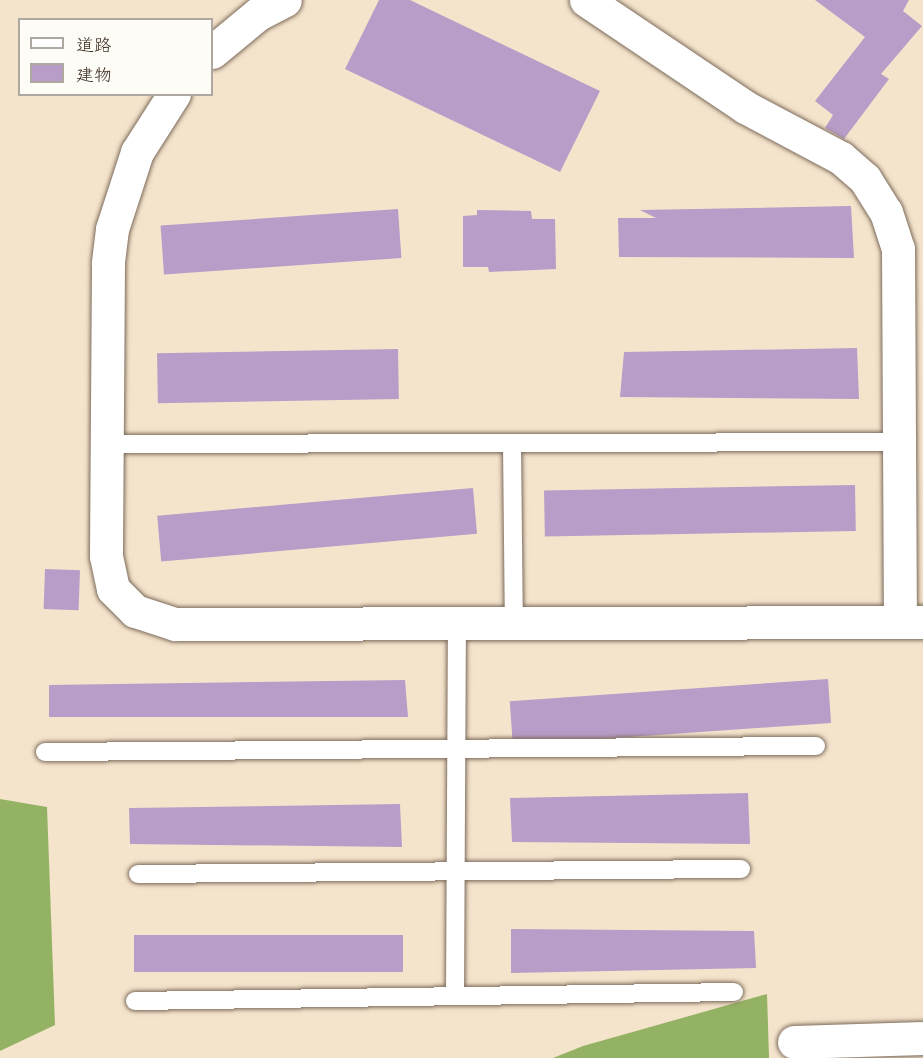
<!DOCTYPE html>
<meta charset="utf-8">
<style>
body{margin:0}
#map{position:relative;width:923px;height:1058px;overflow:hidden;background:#f5e4cc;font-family:Delius,"Klee One",sans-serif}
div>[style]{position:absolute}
.forest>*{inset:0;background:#94b264}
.building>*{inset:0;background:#b79dc8;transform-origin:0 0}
.roads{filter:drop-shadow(0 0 2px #7c6b5b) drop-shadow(0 0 2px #7c6b5b)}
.lane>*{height:18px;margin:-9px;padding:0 9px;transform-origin:9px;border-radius:9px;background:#fff}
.street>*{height:33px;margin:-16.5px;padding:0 16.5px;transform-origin:16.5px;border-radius:16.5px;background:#fff}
.secondary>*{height:33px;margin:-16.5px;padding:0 16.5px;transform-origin:16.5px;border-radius:16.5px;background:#fff}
span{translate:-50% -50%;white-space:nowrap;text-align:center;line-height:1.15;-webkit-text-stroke:5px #fdfcf7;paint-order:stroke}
.legend{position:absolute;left:18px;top:18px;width:195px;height:78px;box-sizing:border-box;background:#fdfcf7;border:2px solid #afa8a0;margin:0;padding:8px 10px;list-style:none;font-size:18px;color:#3b2a1e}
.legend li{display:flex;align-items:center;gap:12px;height:30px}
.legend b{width:30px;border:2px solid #afa8a0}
</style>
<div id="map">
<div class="forest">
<i style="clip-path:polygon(0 799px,47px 807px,55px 1025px,0 1051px)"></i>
<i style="clip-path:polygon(767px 994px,769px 1058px,553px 1058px,583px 1046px)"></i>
</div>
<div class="building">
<i style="clip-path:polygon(379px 0,410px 0,600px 91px,560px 172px,345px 69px)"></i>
<i style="clip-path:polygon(815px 0,909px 0,903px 11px,922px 26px,881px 74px,889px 79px,844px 139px,825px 128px,833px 115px,815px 101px,865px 37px)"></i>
<i style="clip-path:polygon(851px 206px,854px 258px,619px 257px,618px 218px,656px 218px,640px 210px)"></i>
<i style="left:398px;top:209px;width:49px;height:238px;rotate:86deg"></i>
<i style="clip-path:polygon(477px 210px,531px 211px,532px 219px,555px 219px,556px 269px,489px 272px,488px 267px,463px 267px,463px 216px,477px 215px)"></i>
<i style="clip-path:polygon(857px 348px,859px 399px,620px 397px,624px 352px)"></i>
<i style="left:398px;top:349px;width:50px;height:241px;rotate:89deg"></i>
<i style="left:855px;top:485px;width:46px;height:311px;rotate:89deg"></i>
<i style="left:473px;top:488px;width:46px;height:317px;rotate:85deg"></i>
<i style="left:45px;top:569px;width:35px;height:40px;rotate:2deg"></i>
<i style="left:828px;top:679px;width:44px;height:319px;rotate:86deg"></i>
<i style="clip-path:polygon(405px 680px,408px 717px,49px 717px,49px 685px)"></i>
<i style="clip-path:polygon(748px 793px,750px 844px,512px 842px,510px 798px)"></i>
<i style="clip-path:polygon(400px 804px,402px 847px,130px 844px,129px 808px)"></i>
<i style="clip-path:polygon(511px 929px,754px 931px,756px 968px,511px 973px)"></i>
<i style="left:134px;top:935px;width:269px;height:37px"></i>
</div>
<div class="roads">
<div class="lane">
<i style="left:106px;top:444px;width:793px;rotate:-0.14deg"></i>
<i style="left:512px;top:444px;width:180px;rotate:89.4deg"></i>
<i style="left:45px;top:752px;width:771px;rotate:-0.45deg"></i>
<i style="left:138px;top:874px;width:603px;rotate:-0.48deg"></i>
<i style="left:455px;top:996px;width:372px;rotate:-89.7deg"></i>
<i style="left:135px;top:1001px;width:599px;rotate:-0.86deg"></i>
</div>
<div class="street">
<i style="left:586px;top:0;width:192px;rotate:33.9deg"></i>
<i style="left:745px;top:107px;width:109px;rotate:28deg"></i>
<i style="left:841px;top:158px;width:32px;rotate:41deg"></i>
<i style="left:865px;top:179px;width:39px;rotate:58deg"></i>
<i style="left:886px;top:212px;width:39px;rotate:72deg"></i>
<i style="left:898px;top:249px;width:373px;rotate:89.7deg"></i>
<i style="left:794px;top:1042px;width:129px;rotate:-1.8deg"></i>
</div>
<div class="secondary">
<i style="left:212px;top:52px;width:60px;rotate:-39.6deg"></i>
<i style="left:258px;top:14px;width:30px;rotate:-27deg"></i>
<i style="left:174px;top:94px;width:69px;rotate:122.5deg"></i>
<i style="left:137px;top:152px;width:81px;rotate:108deg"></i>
<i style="left:112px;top:229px;width:35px;rotate:97deg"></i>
<i style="left:108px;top:264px;width:292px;rotate:90.4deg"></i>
<i style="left:106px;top:556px;width:34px;rotate:78deg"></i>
<i style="left:113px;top:589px;width:31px;rotate:45deg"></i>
<i style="left:135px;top:611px;width:42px;rotate:18deg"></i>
<i style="left:175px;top:624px;width:748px;rotate:-0.15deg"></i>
</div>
</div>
<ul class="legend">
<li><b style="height:8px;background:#fff"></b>道路</li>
<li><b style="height:16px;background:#b79dc8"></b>建物</li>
</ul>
</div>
